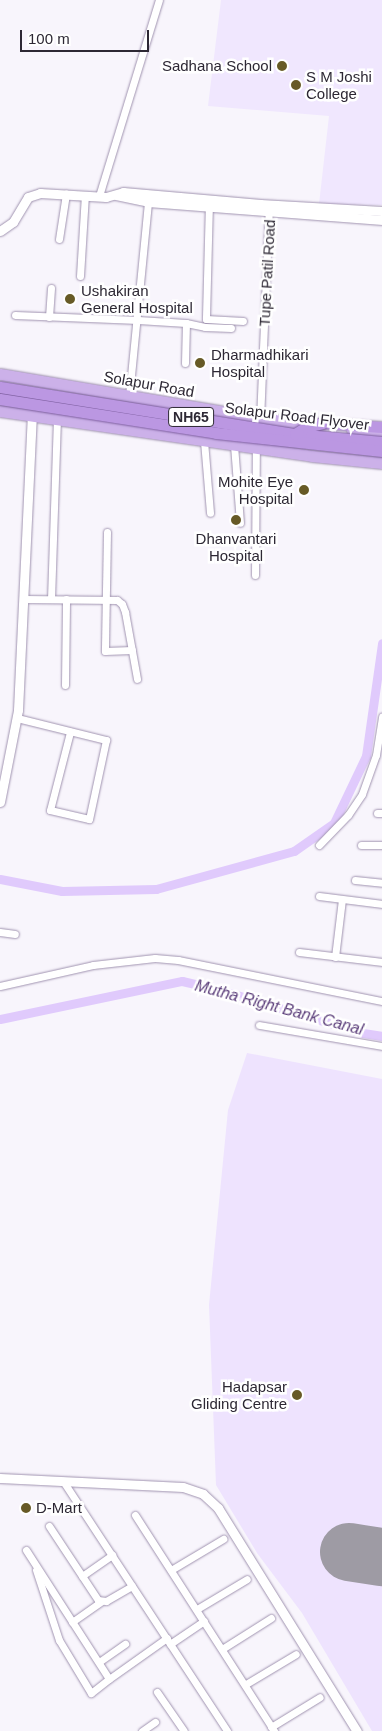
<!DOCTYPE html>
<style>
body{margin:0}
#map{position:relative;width:382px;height:1731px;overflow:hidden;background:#f8f5fc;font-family:Helvetica,sans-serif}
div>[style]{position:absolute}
.built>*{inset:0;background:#f0e7fe}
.green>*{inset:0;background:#eee3fe}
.canal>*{height:9px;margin:-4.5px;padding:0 4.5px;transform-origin:4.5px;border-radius:4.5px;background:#e0cafc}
.runway>*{height:58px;margin:-29px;padding:0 29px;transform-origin:29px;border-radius:29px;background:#9e9ba4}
.roads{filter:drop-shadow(0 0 1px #a093b0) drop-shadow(0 0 1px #a093b0)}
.minor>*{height:7px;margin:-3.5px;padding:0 3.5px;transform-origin:3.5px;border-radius:3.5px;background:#fff}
.tertiary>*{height:9px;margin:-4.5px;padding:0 4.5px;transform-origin:4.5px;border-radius:4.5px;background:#fff}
.primary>*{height:11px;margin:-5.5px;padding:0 5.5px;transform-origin:5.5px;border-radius:5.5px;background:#ccb1e9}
.trunk>*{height:11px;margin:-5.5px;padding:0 5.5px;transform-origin:5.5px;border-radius:5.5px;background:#bb97e2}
.bridges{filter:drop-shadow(0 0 1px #7e5fa0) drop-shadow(0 0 1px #7e5fa0)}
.trunk-bridge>*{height:11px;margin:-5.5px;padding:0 5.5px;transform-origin:5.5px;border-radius:5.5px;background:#bb97e2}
.dots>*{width:14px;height:14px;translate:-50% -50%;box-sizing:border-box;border:2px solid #fff;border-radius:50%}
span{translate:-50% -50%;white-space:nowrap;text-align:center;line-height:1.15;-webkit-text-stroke:5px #fff;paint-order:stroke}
.shield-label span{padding:1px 4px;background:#fff;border:1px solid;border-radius:4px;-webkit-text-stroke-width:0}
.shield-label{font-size:14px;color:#2d2834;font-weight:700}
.poi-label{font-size:15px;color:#2d2834}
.right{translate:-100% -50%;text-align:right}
.left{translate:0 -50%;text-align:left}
.street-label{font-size:15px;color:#2d2834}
.water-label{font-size:16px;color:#5c3f7b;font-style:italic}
.scale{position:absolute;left:20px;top:30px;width:129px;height:22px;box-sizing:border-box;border:2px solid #2d2834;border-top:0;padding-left:6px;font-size:15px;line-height:18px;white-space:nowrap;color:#2d2834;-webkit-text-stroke:4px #fff;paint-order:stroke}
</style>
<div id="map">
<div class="built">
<i style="clip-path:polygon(221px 0,382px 0,382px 205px,319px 204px,329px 116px,208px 106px)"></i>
</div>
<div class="green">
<i style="clip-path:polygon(247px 1053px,382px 1079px,382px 1731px,372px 1731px,302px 1613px,257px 1553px,216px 1485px,209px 1305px,228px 1110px)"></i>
</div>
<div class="canal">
<i style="left:0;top:879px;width:63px;rotate:11deg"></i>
<i style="left:62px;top:891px;width:94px;rotate:-1.2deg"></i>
<i style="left:156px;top:889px;width:143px;rotate:-15.4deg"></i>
<i style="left:294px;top:851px;width:49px;rotate:-35deg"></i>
<i style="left:334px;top:823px;width:74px;rotate:-64.5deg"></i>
<i style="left:366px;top:756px;width:114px;rotate:-81.9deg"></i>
<i style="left:0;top:1019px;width:186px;rotate:-11.8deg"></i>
<i style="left:182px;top:981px;width:36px;rotate:13deg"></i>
<i style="left:217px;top:989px;width:152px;rotate:16.8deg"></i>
<i style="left:363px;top:1033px;width:19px;rotate:9deg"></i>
</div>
<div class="runway">
<i style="left:349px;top:1552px;width:33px;rotate:9deg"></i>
</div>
<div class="roads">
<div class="minor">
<i style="left:99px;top:196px;width:205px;rotate:-73deg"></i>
<i style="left:209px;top:202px;width:117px;rotate:91.5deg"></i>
<i style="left:206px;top:319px;width:37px;rotate:3deg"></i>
<i style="left:59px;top:239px;width:46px;rotate:-81.2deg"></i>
<i style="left:80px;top:276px;width:81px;rotate:-86.5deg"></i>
<i style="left:15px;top:315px;width:123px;rotate:2.3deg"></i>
<i style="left:138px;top:320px;width:48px;rotate:3.6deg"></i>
<i style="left:186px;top:323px;width:19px;rotate:12deg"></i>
<i style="left:205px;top:327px;width:26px;rotate:2deg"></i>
<i style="left:49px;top:317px;width:29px;rotate:-86deg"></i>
<i style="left:185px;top:363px;width:40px;rotate:-88.6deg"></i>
<i style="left:129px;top:396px;width:195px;rotate:-84.4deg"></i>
<i style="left:260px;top:420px;width:214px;rotate:-87.6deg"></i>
<i style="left:204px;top:441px;width:72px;rotate:85.2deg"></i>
<i style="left:234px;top:445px;width:78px;rotate:85.6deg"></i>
<i style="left:107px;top:532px;width:119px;rotate:91deg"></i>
<i style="left:105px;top:651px;width:27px;rotate:-2deg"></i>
<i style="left:255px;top:575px;width:129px;rotate:-89.6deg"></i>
<i style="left:24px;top:599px;width:93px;rotate:0.6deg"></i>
<i style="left:117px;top:600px;width:6px;rotate:39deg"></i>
<i style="left:122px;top:604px;width:9px;rotate:69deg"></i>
<i style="left:125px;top:612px;width:68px;rotate:79.8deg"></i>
<i style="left:51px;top:599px;width:180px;rotate:-88.1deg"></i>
<i style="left:65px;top:685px;width:86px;rotate:-89.3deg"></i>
<i style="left:17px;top:718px;width:92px;rotate:13.9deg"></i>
<i style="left:106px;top:740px;width:81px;rotate:102.1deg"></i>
<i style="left:89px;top:819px;width:40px;rotate:-167deg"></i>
<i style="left:50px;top:810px;width:81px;rotate:-75.6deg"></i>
<i style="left:377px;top:813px;width:5px"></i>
<i style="left:319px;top:845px;width:42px;rotate:-46deg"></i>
<i style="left:348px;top:815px;width:25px;rotate:-56deg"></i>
<i style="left:362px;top:794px;width:41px;rotate:-70.3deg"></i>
<i style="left:376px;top:755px;width:39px;rotate:-81deg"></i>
<i style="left:361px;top:845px;width:21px"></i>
<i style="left:355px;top:880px;width:27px;rotate:6deg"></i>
<i style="left:319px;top:896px;width:64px;rotate:7.2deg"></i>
<i style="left:0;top:932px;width:15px;rotate:8deg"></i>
<i style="left:299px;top:952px;width:84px;rotate:6.9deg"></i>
<i style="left:335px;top:957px;width:58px;rotate:-83.1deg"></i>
<i style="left:0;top:986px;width:95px;rotate:-12.7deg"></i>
<i style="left:93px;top:965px;width:62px;rotate:-6.4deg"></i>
<i style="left:155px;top:958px;width:23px;rotate:5deg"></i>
<i style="left:178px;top:960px;width:208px;rotate:11.4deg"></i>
<i style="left:259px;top:1025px;width:125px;rotate:9.7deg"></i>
<i style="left:63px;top:1481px;width:299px;rotate:56.7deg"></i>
<i style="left:135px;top:1515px;width:257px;rotate:57.2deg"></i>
<i style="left:49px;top:1526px;width:89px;rotate:56.5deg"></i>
<i style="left:98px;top:1600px;width:8px;rotate:7deg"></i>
<i style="left:106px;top:1601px;width:30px;rotate:-30deg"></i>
<i style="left:26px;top:1550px;width:153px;rotate:57.2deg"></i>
<i style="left:109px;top:1679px;width:71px;rotate:-35.3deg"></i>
<i style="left:36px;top:1570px;width:74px;rotate:71.8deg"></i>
<i style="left:59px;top:1640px;width:62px;rotate:58.9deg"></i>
<i style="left:91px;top:1693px;width:23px;rotate:-38deg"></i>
<i style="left:171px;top:1570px;width:61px;rotate:-30.8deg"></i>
<i style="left:82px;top:1576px;width:37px;rotate:-35deg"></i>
<i style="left:197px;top:1609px;width:58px;rotate:-31deg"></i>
<i style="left:72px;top:1622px;width:35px;rotate:-35deg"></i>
<i style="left:170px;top:1644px;width:41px;rotate:-34.1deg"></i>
<i style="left:222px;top:1649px;width:58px;rotate:-32.3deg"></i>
<i style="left:99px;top:1662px;width:32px;rotate:-35deg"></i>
<i style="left:246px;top:1684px;width:58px;rotate:-31deg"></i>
<i style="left:157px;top:1692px;width:47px;rotate:55.3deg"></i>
<i style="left:271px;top:1727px;width:57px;rotate:-31.5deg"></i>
<i style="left:142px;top:1731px;width:16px;rotate:-35deg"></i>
</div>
<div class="tertiary">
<i style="left:116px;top:195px;width:33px;rotate:12deg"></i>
<i style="left:148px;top:202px;width:235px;rotate:4.4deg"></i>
<i style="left:0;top:231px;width:16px;rotate:-35deg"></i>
<i style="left:13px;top:222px;width:29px;rotate:-59deg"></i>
<i style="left:28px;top:197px;width:13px;rotate:-18deg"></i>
<i style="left:40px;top:193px;width:66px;rotate:3.5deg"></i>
<i style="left:106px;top:197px;width:18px;rotate:-16deg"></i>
<i style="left:123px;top:192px;width:138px;rotate:5deg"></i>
<i style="left:260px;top:204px;width:122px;rotate:3.3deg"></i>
<i style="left:0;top:802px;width:94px;rotate:-78.9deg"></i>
<i style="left:18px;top:710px;width:295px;rotate:-87.3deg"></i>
<i style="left:0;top:1478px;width:183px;rotate:2.8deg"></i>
<i style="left:183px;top:1487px;width:21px;rotate:19deg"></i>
<i style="left:203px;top:1494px;width:21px;rotate:43deg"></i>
<i style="left:218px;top:1508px;width:263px;rotate:58.1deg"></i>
</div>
<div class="primary">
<i style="left:0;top:374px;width:264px;rotate:9.6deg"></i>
<i style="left:260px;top:418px;width:57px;rotate:7deg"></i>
<i style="left:0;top:411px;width:315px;rotate:8.2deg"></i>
<i style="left:312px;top:456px;width:70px;rotate:5.7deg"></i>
<i style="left:352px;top:430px;width:30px;rotate:8deg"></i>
</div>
<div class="trunk">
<i style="left:323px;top:423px;width:59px;rotate:3.9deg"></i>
</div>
</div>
<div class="bridges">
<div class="trunk-bridge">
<i style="left:0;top:387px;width:299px;rotate:9.1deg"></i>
<i style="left:295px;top:434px;width:87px;rotate:5.3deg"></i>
<i style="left:0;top:399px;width:219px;rotate:8.9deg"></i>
<i style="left:216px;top:433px;width:167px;rotate:6.2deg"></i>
<i style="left:295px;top:434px;width:13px;rotate:-32deg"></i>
<i style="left:306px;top:427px;width:17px;rotate:-13deg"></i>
</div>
</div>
<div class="dots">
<i style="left:282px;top:66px;background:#675a26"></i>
<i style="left:296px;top:85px;background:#675a26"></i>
<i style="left:70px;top:299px;background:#675a26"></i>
<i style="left:200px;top:363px;background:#675a26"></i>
<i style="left:304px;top:490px;background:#675a26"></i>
<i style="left:236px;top:520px;background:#675a26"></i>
<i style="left:297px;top:1395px;background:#675a26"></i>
<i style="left:26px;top:1508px;background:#675a26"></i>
</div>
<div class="shield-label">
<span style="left:191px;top:417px">NH65</span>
</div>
<div class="poi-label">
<span class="right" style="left:272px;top:66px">Sadhana School</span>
<span class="left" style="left:306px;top:85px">S M Joshi<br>College</span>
<span class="left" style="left:81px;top:299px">Ushakiran<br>General Hospital</span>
<span class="left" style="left:211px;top:363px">Dharmadhikari<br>Hospital</span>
<span class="right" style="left:293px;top:490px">Mohite Eye<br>Hospital</span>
<span style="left:236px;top:547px">Dhanvantari<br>Hospital</span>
<span class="right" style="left:287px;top:1395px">Hadapsar<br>Gliding Centre</span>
<span class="left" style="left:36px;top:1508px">D-Mart</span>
</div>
<div class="street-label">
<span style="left:267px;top:273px;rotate:-87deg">Tupe Patil Road</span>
<span style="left:149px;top:384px;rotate:10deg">Solapur Road</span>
<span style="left:297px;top:416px;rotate:7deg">Solapur Road Flyover</span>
</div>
<div class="water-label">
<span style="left:279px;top:1008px;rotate:15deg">Mutha Right Bank Canal</span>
</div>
<div class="scale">100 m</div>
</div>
